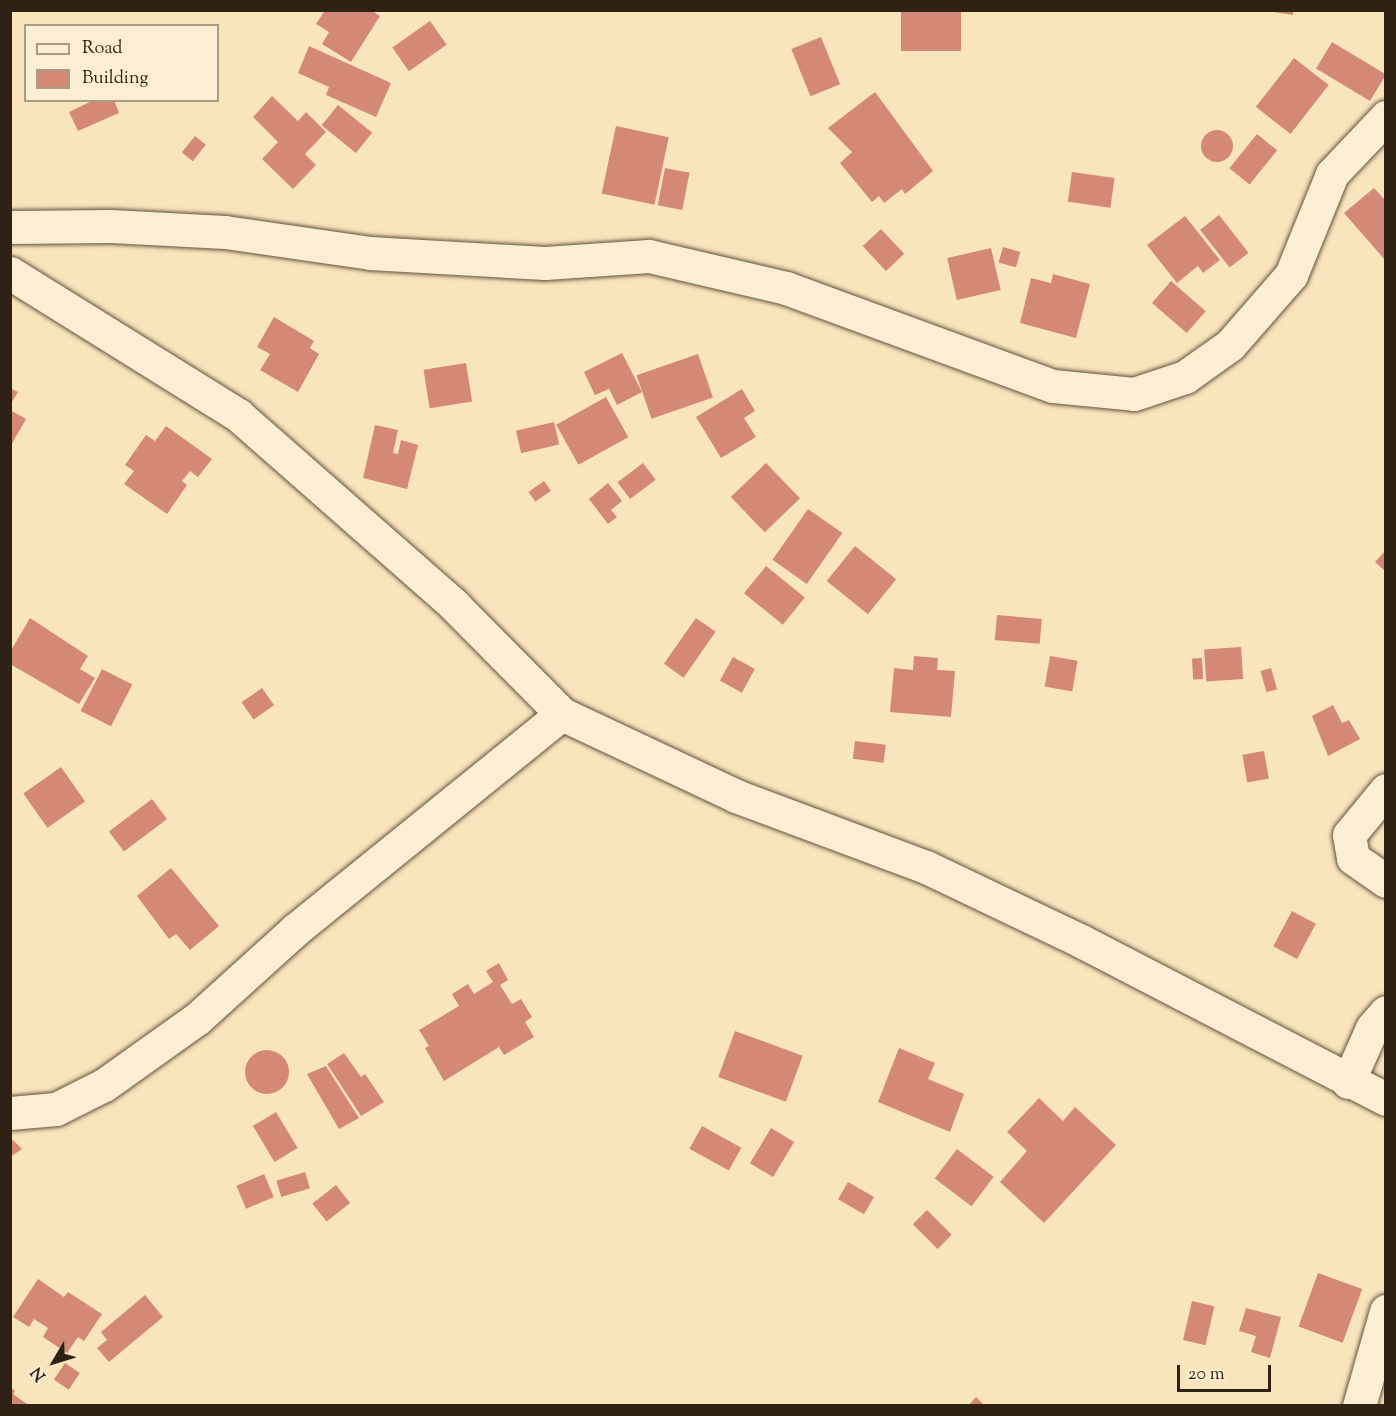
<!DOCTYPE html>
<style>
body{margin:0}
#map{position:relative;width:1396px;height:1416px;overflow:hidden;background:#f9e5bc;font-family:"Sorts Mill Goudy",serif}
div>[style]{position:absolute}
.building>*{inset:0;background:#d38974;transform-origin:0 0}
.round{border-radius:50%}
.roads{filter:drop-shadow(0 0 2px #62523d) drop-shadow(0 0 2px #62523d)}
.minor>*{height:33px;margin:-16.5px;padding:0 16.5px;transform-origin:16.5px;border-radius:16.5px;background:#fbeed3}
span{translate:-50% -50%;white-space:nowrap;text-align:center;line-height:1.15;-webkit-text-stroke:6px #fbeed3;paint-order:stroke}
.frame{position:absolute;inset:0;border:12px solid #2f2113;pointer-events:none}
.legend{position:absolute;left:24px;top:24px;width:195px;height:78px;box-sizing:border-box;background:#fbeed3;border:2px solid #a99c86;margin:0;padding:8px 10px;list-style:none;font-size:18px;color:#2f2113}
.legend li{display:flex;align-items:center;gap:12px;height:30px}
.legend b{width:30px;border:2px solid #a99c86}
.north{position:absolute;left:24px;top:1332px;width:60px;height:60px;-webkit-text-stroke:4px #fbeed3;paint-order:stroke;rotate:232deg;font-size:16px;font-weight:700;line-height:24px;text-align:center;color:#2f2113}
.north::after{content:'';display:block;margin:auto;width:21px;height:27px;background:#2f2113;clip-path:polygon(50% 0,100% 100%,50% 72%,0 100%)}
.scale{position:absolute;left:1177px;top:1365px;width:94px;height:27px;box-sizing:border-box;border:3px solid #2f2113;border-top:0;padding-left:8px;font-size:18px;line-height:21px;white-space:nowrap;color:#2f2113;-webkit-text-stroke:4px #fbeed3;paint-order:stroke}
</style>
<div id="map">
<div class="building">
<i style="clip-path:polygon(325px 10px,371px 10px,380px 16px,351px 62px,322px 44px,329px 32px,316px 24px)"></i>
<i style="left:901px;top:10px;width:60px;height:41px"></i>
<i style="clip-path:polygon(1259px 10px,1293px 10px,1293px 15px)"></i>
<i style="left:430px;top:21px;width:29px;height:46px;rotate:55deg"></i>
<i style="left:821px;top:37px;width:51px;height:32px;rotate:68deg"></i>
<i style="left:1332px;top:42px;width:63px;height:31px;rotate:31deg"></i>
<i style="clip-path:polygon(309px 46px,391px 83px,376px 117px,326px 95px,329px 87px,298px 73px)"></i>
<i style="left:1294px;top:58px;width:44px;height:62px;rotate:38deg"></i>
<i style="clip-path:polygon(875px 92px,933px 171px,905px 194px,902px 189px,884px 203px,879px 196px,872px 202px,840px 163px,852px 152px,828px 128px)"></i>
<i style="clip-path:polygon(272px 96px,298px 121px,306px 112px,326px 132px,305px 154px,316px 165px,293px 189px,262px 159px,278px 142px,253px 117px)"></i>
<i style="clip-path:polygon(94px 100px,114px 100px,119px 113px,78px 131px,69px 112px)"></i>
<i style="left:338px;top:105px;width:44px;height:26px;rotate:39deg"></i>
<i style="left:616px;top:126px;width:54px;height:69px;rotate:12deg"></i>
<i class="round" style="left:1201px;top:130px;width:32px;height:32px"></i>
<i style="left:1257px;top:134px;width:26px;height:44px;rotate:39deg"></i>
<i style="left:195px;top:136px;width:14px;height:21px;rotate:39deg"></i>
<i style="left:665px;top:168px;width:25px;height:38px;rotate:11deg"></i>
<i style="left:1072px;top:172px;width:43px;height:30px;rotate:8deg"></i>
<i style="clip-path:polygon(1374px 188px,1386px 201px,1386px 261px,1344px 213px)"></i>
<i style="left:1219px;top:215px;width:48px;height:24px;rotate:52deg"></i>
<i style="clip-path:polygon(1185px 216px,1220px 260px,1203px 273px,1198px 266px,1177px 283px,1147px 245px)"></i>
<i style="left:881px;top:229px;width:34px;height:25px;rotate:47deg"></i>
<i style="left:1003px;top:247px;width:18px;height:16px;rotate:16deg"></i>
<i style="left:991px;top:248px;width:43px;height:45px;rotate:77deg"></i>
<i style="clip-path:polygon(1053px 274px,1090px 284px,1076px 338px,1020px 323px,1031px 278px,1051px 283px)"></i>
<i style="left:1171px;top:281px;width:46px;height:29px;rotate:41deg"></i>
<i style="clip-path:polygon(274px 317px,314px 341px,310px 348px,319px 354px,298px 392px,260px 370px,270px 354px,257px 347px)"></i>
<i style="clip-path:polygon(622px 353px,642px 392px,617px 405px,609px 389px,595px 395px,584px 372px)"></i>
<i style="left:698px;top:354px;width:46px;height:65px;rotate:71deg"></i>
<i style="left:466px;top:363px;width:39px;height:43px;rotate:81deg"></i>
<i style="clip-path:polygon(10px 388px,18px 392px,10px 405px)"></i>
<i style="clip-path:polygon(742px 389px,755px 411px,744px 418px,756px 437px,721px 458px,696px 417px)"></i>
<i style="left:606px;top:397px;width:46px;height:57px;rotate:61deg"></i>
<i style="clip-path:polygon(10px 410px,26px 419px,10px 447px)"></i>
<i style="left:554px;top:422px;width:23px;height:39px;rotate:77deg"></i>
<i style="clip-path:polygon(375px 425px,398px 430px,393px 453px,398px 454px,401px 440px,418px 445px,407px 489px,363px 478px)"></i>
<i style="clip-path:polygon(166px 426px,212px 459px,198px 477px,190px 471px,182px 481px,187px 485px,167px 514px,124px 484px,134px 471px,125px 465px,146px 435px,155px 441px)"></i>
<i style="left:643px;top:463px;width:21px;height:32px;rotate:53deg"></i>
<i style="left:766px;top:463px;width:49px;height:49px;rotate:46deg"></i>
<i style="left:544px;top:481px;width:12px;height:19px;rotate:55deg"></i>
<i style="clip-path:polygon(608px 483px,622px 501px,611px 510px,617px 517px,608px 524px,589px 499px)"></i>
<i style="left:808px;top:509px;width:42px;height:62px;rotate:35deg"></i>
<i style="left:855px;top:546px;width:53px;height:45px;rotate:39deg"></i>
<i style="clip-path:polygon(1386px 550px,1386px 572px,1375px 562px)"></i>
<i style="left:766px;top:566px;width:50px;height:35px;rotate:39deg"></i>
<i style="left:997px;top:615px;width:45px;height:25px;rotate:5deg"></i>
<i style="clip-path:polygon(30px 618px,88px 656px,80px 669px,95px 678px,79px 704px,10px 664px,10px 652px)"></i>
<i style="left:696px;top:618px;width:24px;height:56px;rotate:35deg"></i>
<i style="left:1241px;top:647px;width:32px;height:37px;rotate:86deg"></i>
<i style="clip-path:polygon(914px 656px,938px 658px,937px 670px,955px 671px,951px 717px,890px 712px,894px 668px,913px 670px)"></i>
<i style="left:1050px;top:656px;width:28px;height:31px;rotate:10deg"></i>
<i style="left:733px;top:657px;width:25px;height:27px;rotate:29deg"></i>
<i style="left:1202px;top:658px;width:21px;height:10px;rotate:87deg"></i>
<i style="left:1271px;top:668px;width:22px;height:11px;rotate:74deg"></i>
<i style="left:102px;top:669px;width:34px;height:47px;rotate:27deg"></i>
<i style="left:262px;top:688px;width:21px;height:25px;rotate:55deg"></i>
<i style="clip-path:polygon(1333px 705px,1342px 723px,1349px 720px,1360px 739px,1328px 756px,1312px 716px)"></i>
<i style="left:855px;top:741px;width:31px;height:18px;rotate:7deg"></i>
<i style="left:1264px;top:751px;width:28px;height:22px;rotate:80deg"></i>
<i style="left:61px;top:767px;width:42px;height:46px;rotate:55deg"></i>
<i style="left:152px;top:799px;width:25px;height:54px;rotate:53deg"></i>
<i style="clip-path:polygon(171px 868px,219px 926px,190px 950px,176px 934px,169px 939px,137px 896px)"></i>
<i style="left:1292px;top:911px;width:27px;height:40px;rotate:28deg"></i>
<i style="clip-path:polygon(499px 963px,508px 980px,500px 985px,512px 1004px,521px 999px,532px 1017px,525px 1022px,534px 1037px,504px 1055px,499px 1047px,444px 1081px,425px 1048px,429px 1046px,419px 1030px,459px 1006px,452px 994px,468px 984px,474px 994px,493px 982px,486px 971px)"></i>
<i style="left:735px;top:1031px;width:72px;height:49px;rotate:20deg"></i>
<i style="clip-path:polygon(899px 1048px,935px 1063px,928px 1079px,964px 1094px,950px 1132px,878px 1102px)"></i>
<i class="round" style="left:245px;top:1050px;width:44px;height:44px"></i>
<i style="clip-path:polygon(344px 1053px,361px 1077px,365px 1074px,384px 1102px,361px 1116px,327px 1064px)"></i>
<i style="clip-path:polygon(326px 1066px,359px 1118px,339px 1129px,307px 1074px)"></i>
<i style="clip-path:polygon(1039px 1098px,1063px 1121px,1075px 1107px,1116px 1145px,1044px 1223px,1000px 1182px,1027px 1151px,1007px 1132px)"></i>
<i style="left:276px;top:1112px;width:42px;height:27px;rotate:59deg"></i>
<i style="left:702px;top:1126px;width:45px;height:26px;rotate:29deg"></i>
<i style="left:771px;top:1128px;width:27px;height:41px;rotate:31deg"></i>
<i style="clip-path:polygon(13px 1140px,22px 1149px,10px 1157px,10px 1141px)"></i>
<i style="left:957px;top:1149px;width:46px;height:37px;rotate:37deg"></i>
<i style="left:305px;top:1172px;width:17px;height:30px;rotate:73deg"></i>
<i style="left:264px;top:1174px;width:25px;height:30px;rotate:67deg"></i>
<i style="left:848px;top:1182px;width:30px;height:20px;rotate:30deg"></i>
<i style="left:336px;top:1185px;width:23px;height:30px;rotate:52deg"></i>
<i style="left:927px;top:1210px;width:35px;height:20px;rotate:45deg"></i>
<i style="left:1318px;top:1273px;width:47px;height:57px;rotate:20deg"></i>
<i style="clip-path:polygon(38px 1279px,64px 1297px,68px 1292px,102px 1314px,84px 1341px,78px 1337px,67px 1353px,43px 1337px,48px 1328px,34px 1319px,29px 1327px,13px 1317px)"></i>
<i style="clip-path:polygon(145px 1295px,163px 1317px,109px 1362px,97px 1348px,107px 1340px,101px 1332px)"></i>
<i style="left:1192px;top:1301px;width:23px;height:40px;rotate:13deg"></i>
<i style="clip-path:polygon(1246px 1308px,1281px 1317px,1270px 1358px,1251px 1352px,1256px 1336px,1239px 1331px)"></i>
<i style="left:65px;top:1363px;width:18px;height:20px;rotate:34deg"></i>
<i style="clip-path:polygon(10px 1387px,15px 1391px,13px 1394px,30px 1406px,10px 1406px)"></i>
<i style="clip-path:polygon(976px 1397px,985px 1406px,968px 1406px)"></i>
</div>
<div class="roads">
<div class="minor">
<i style="left:10px;top:227px;width:101px;rotate:-0.6deg"></i>
<i style="left:111px;top:226px;width:114px;rotate:3deg"></i>
<i style="left:225px;top:232px;width:147px;rotate:8.2deg"></i>
<i style="left:370px;top:253px;width:175px;rotate:3.3deg"></i>
<i style="left:545px;top:263px;width:104px;rotate:-3.9deg"></i>
<i style="left:649px;top:256px;width:141px;rotate:13.1deg"></i>
<i style="left:786px;top:288px;width:284px;rotate:20.2deg"></i>
<i style="left:1053px;top:386px;width:81px;rotate:5.6deg"></i>
<i style="left:1134px;top:394px;width:54px;rotate:-18.4deg"></i>
<i style="left:1185px;top:377px;width:55px;rotate:-35.4deg"></i>
<i style="left:1230px;top:345px;width:93px;rotate:-48.9deg"></i>
<i style="left:1291px;top:275px;width:109px;rotate:-67.9deg"></i>
<i style="left:1332px;top:174px;width:79px;rotate:-46.5deg"></i>
<i style="left:10px;top:273px;width:269px;rotate:31.9deg"></i>
<i style="left:238px;top:415px;width:288px;rotate:41.3deg"></i>
<i style="left:454px;top:605px;width:153px;rotate:45.3deg"></i>
<i style="left:562px;top:714px;width:192px;rotate:25.2deg"></i>
<i style="left:736px;top:796px;width:203px;rotate:20.5deg"></i>
<i style="left:926px;top:867px;width:172px;rotate:25.5deg"></i>
<i style="left:1081px;top:941px;width:343px;rotate:27.4deg"></i>
<i style="left:1386px;top:790px;width:58px;rotate:129.4deg"></i>
<i style="left:1349px;top:835px;width:23px;rotate:80deg"></i>
<i style="left:1353px;top:858px;width:40px;rotate:34.9deg"></i>
<i style="left:1348px;top:1082px;width:59px;rotate:-66deg"></i>
<i style="left:1372px;top:1028px;width:21px;rotate:-49deg"></i>
<i style="left:10px;top:1113px;width:46px;rotate:-5deg"></i>
<i style="left:56px;top:1109px;width:54px;rotate:-26.6deg"></i>
<i style="left:104px;top:1085px;width:115px;rotate:-35.5deg"></i>
<i style="left:198px;top:1018px;width:131px;rotate:-42.2deg"></i>
<i style="left:295px;top:930px;width:343px;rotate:-39deg"></i>
<i style="left:1359px;top:1406px;width:99px;rotate:-74.1deg"></i>
</div>
</div>
<div class="frame"></div>
<ul class="legend">
<li><b style="height:8px;background:#fbeed3"></b>Road</li>
<li><b style="height:16px;background:#d38974"></b>Building</li>
</ul>
<div class="north">N</div>
<div class="scale">20 m</div>
</div>
